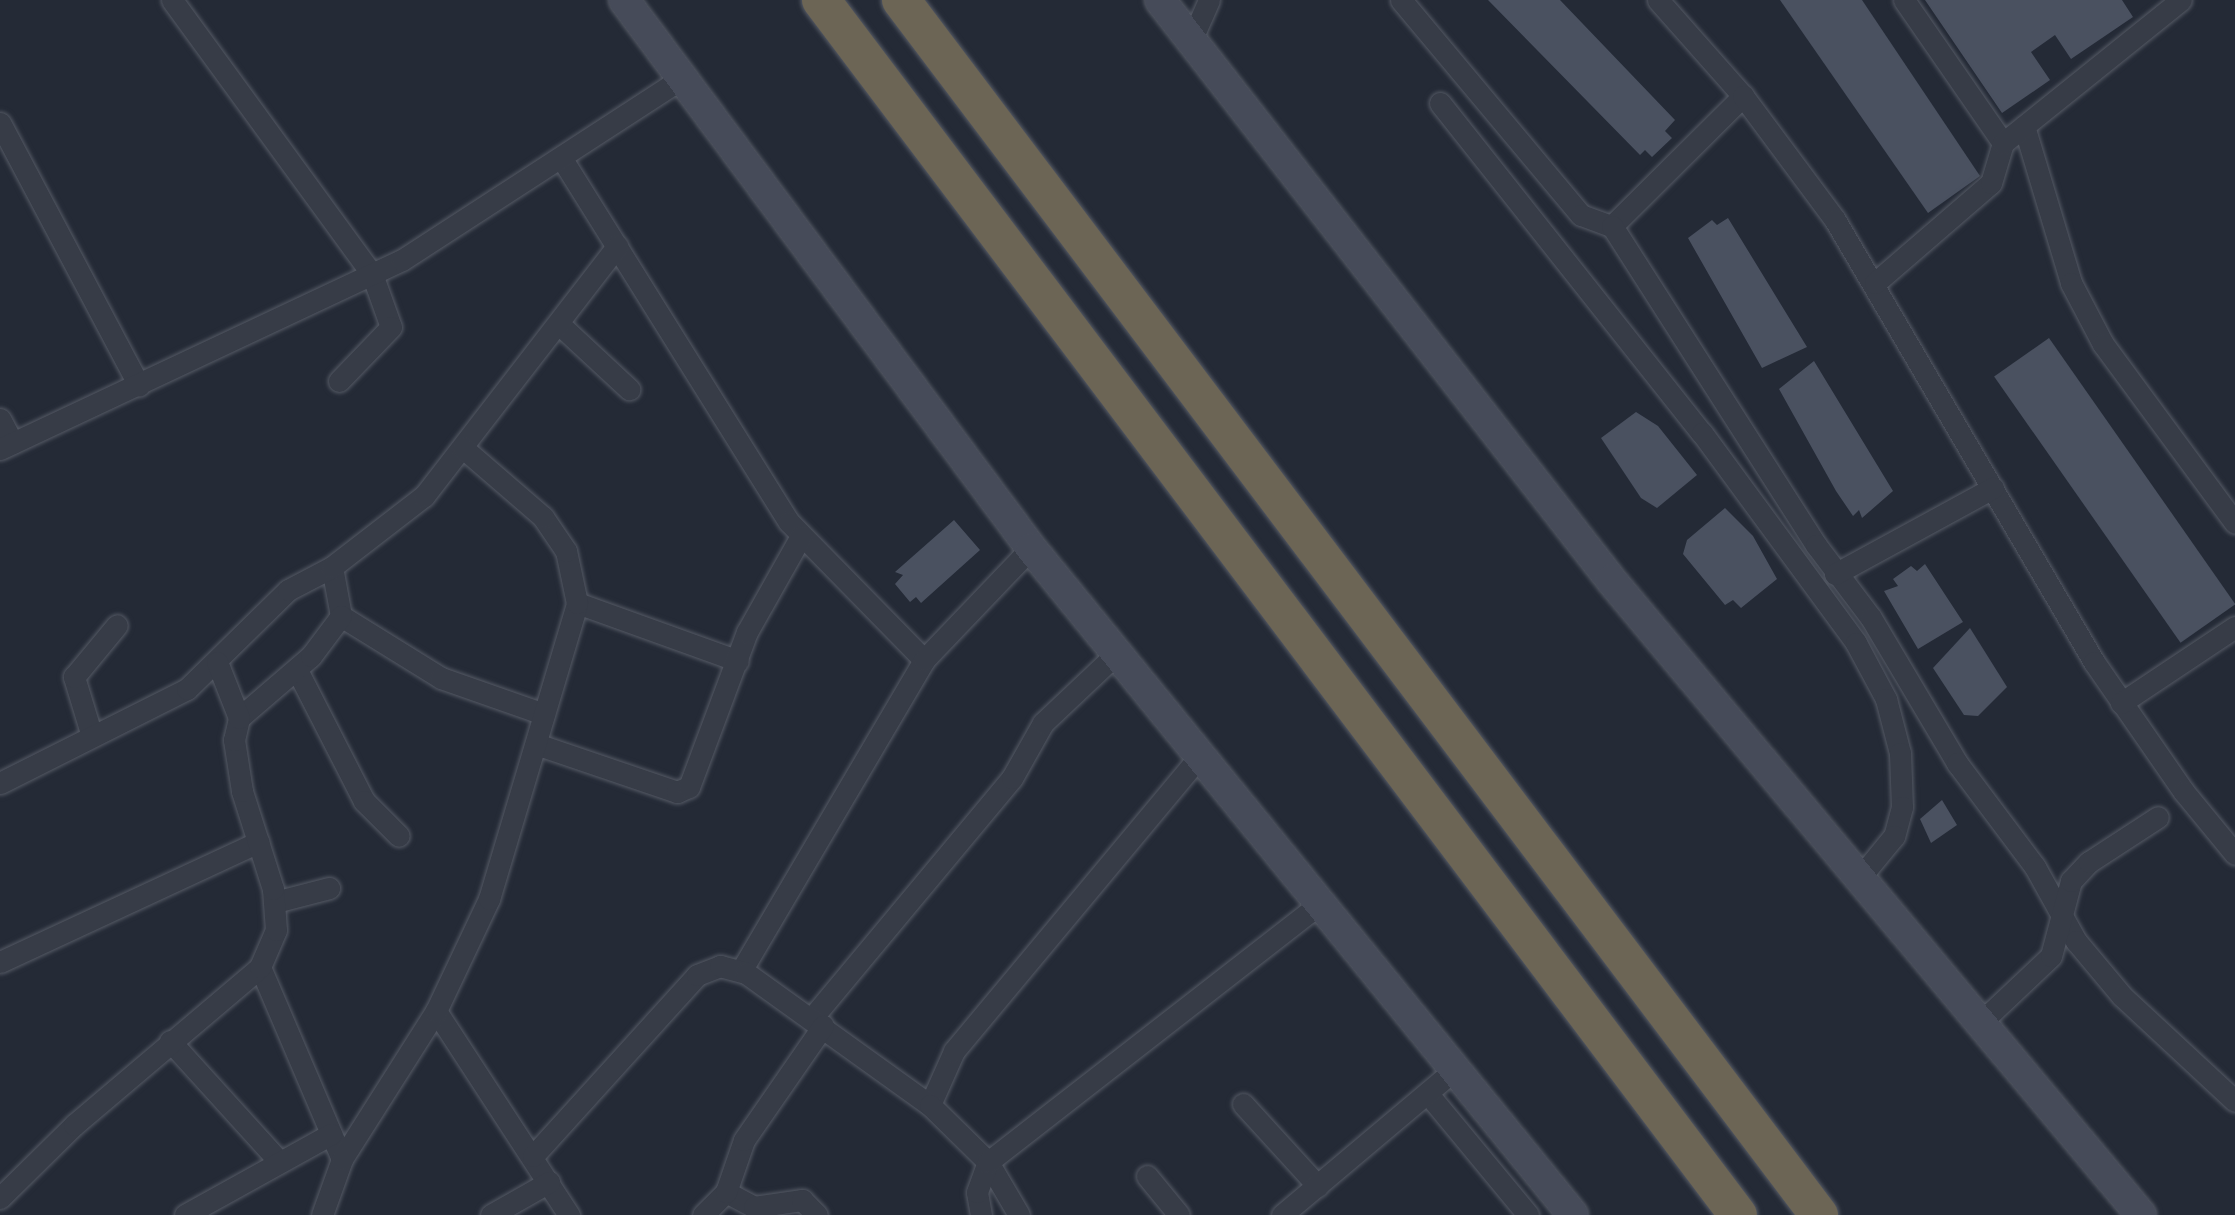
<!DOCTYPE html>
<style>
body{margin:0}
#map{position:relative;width:2235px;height:1215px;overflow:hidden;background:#242a36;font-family:"Nunito Sans",sans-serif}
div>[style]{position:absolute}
.building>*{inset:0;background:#4a5160;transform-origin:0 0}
.roads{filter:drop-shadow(0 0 2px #555a65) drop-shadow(0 0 2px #555a65)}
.street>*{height:21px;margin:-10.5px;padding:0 10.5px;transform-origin:10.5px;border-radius:10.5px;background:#373c47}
.secondary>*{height:30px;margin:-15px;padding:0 15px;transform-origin:15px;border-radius:15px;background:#464b59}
.highway>*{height:38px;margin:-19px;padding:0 19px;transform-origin:19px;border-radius:19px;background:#6c6555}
span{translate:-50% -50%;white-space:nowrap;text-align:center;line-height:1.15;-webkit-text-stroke:5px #1c212c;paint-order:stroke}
</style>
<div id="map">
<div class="building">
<i style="clip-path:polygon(1488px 0,1560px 0,1675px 120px,1665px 131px,1672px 138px,1652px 157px,1645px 150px,1640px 155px)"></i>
<i style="clip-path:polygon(1780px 0,1862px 0,1980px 176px,1928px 213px)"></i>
<i style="clip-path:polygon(1925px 0,2122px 0,2133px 17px,2071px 59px,2055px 35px,2031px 52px,2050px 80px,2002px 113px)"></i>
<i style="clip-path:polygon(1728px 218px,1807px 347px,1762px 368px,1688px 238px,1712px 220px,1717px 225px)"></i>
<i style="left:2049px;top:338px;width:325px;height:67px;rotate:55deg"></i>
<i style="clip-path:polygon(1814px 361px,1893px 491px,1862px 518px,1859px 510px,1853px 516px,1836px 491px,1779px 389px)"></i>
<i style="clip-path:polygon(1636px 412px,1658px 426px,1697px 475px,1657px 508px,1641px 498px,1601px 438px)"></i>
<i style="clip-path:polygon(1725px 508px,1753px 536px,1777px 579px,1741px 608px,1733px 600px,1725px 605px,1683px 554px,1687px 540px)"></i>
<i style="clip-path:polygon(954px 520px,980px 550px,921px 603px,916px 597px,910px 602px,895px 584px,903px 575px,895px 572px)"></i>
<i style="clip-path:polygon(1925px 564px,1963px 622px,1918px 649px,1884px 591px,1898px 586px,1893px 579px,1911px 566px,1917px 571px)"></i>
<i style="clip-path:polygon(1970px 628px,2007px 687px,1978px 716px,1964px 715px,1933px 668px)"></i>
<i style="clip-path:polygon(1942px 800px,1957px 825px,1931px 843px,1920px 819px)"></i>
</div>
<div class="roads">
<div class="street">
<i style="left:172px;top:0;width:339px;rotate:53.9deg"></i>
<i style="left:372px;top:274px;width:56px;rotate:70.3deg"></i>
<i style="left:391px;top:327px;width:75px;rotate:133.9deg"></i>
<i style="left:1401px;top:0;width:280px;rotate:50.1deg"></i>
<i style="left:1581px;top:215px;width:33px;rotate:20deg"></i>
<i style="left:1612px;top:226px;width:185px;rotate:-44.8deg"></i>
<i style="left:1658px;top:0;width:128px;rotate:48.5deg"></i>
<i style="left:1743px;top:96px;width:154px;rotate:53.4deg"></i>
<i style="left:1835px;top:220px;width:512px;rotate:59.63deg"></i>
<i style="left:2094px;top:662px;width:158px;rotate:55.3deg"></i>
<i style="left:2184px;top:792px;width:80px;rotate:50.6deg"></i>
<i style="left:1904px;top:0;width:174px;rotate:55.3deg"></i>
<i style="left:1191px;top:41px;width:45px;rotate:-66.3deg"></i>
<i style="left:1440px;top:103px;width:421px;rotate:51.6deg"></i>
<i style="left:1702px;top:433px;width:260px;rotate:53.7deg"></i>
<i style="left:1856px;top:643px;width:64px;rotate:61.8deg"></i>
<i style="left:1886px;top:699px;width:56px;rotate:75.5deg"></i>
<i style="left:1900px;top:753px;width:54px;rotate:87.9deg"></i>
<i style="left:1902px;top:807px;width:30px;rotate:105deg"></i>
<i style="left:1894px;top:836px;width:58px;rotate:129.4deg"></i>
<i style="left:0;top:123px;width:297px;rotate:62.1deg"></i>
<i style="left:2024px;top:126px;width:164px;rotate:73.3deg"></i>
<i style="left:2071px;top:283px;width:69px;rotate:62.3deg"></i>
<i style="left:2103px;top:344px;width:222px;rotate:53.6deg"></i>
<i style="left:562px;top:159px;width:428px;rotate:58deg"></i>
<i style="left:789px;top:522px;width:193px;rotate:45.6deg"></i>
<i style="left:1612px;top:226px;width:379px;rotate:57.4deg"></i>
<i style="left:1816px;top:545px;width:91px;rotate:53deg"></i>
<i style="left:1871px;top:618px;width:169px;rotate:59.3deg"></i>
<i style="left:1957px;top:763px;width:130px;rotate:53.1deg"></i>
<i style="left:2035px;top:867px;width:85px;rotate:61deg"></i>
<i style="left:2076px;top:941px;width:72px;rotate:50.1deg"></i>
<i style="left:2122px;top:996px;width:154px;rotate:42.9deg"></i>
<i style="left:1875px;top:283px;width:153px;rotate:-40.8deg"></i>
<i style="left:1991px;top:183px;width:42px;rotate:-73.3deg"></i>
<i style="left:2003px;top:143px;width:228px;rotate:-38.8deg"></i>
<i style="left:559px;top:324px;width:96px;rotate:42.9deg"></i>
<i style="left:0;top:419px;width:27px;rotate:62deg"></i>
<i style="left:0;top:449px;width:444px;rotate:-25.2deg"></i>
<i style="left:402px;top:260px;width:333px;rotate:-33deg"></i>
<i style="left:332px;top:567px;width:50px;rotate:79.6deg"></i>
<i style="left:341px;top:616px;width:118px;rotate:31.8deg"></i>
<i style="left:441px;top:678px;width:109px;rotate:19.3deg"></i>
<i style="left:1835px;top:574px;width:180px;rotate:-28.6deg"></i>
<i style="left:577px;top:603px;width:171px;rotate:19.8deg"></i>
<i style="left:297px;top:670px;width:147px;rotate:62.9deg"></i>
<i style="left:364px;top:801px;width:49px;rotate:45deg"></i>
<i style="left:2121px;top:703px;width:137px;rotate:-33.7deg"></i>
<i style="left:239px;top:718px;width:95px;rotate:-40.7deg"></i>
<i style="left:311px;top:656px;width:50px;rotate:-53.1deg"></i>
<i style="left:91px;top:733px;width:59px;rotate:-106.9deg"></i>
<i style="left:74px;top:677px;width:67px;rotate:-50.4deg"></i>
<i style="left:539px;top:745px;width:146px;rotate:18.8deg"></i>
<i style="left:677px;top:792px;width:13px;rotate:-23deg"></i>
<i style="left:689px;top:787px;width:165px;rotate:-69.5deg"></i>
<i style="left:747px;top:632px;width:110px;rotate:-60.6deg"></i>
<i style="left:0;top:783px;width:209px;rotate:-26.7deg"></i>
<i style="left:187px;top:689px;width:141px;rotate:-44.4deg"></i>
<i style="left:288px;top:590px;width:50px;rotate:-27.6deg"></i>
<i style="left:332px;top:567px;width:116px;rotate:-37.7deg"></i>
<i style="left:424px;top:496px;width:316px;rotate:-52.3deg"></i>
<i style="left:275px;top:902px;width:56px;rotate:-14.5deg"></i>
<i style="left:0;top:962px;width:285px;rotate:-24.9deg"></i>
<i style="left:260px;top:967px;width:209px;rotate:66.9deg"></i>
<i style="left:741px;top:971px;width:361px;rotate:-59.5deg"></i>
<i style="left:924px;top:660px;width:155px;rotate:-46.3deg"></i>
<i style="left:436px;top:1011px;width:244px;rotate:56.9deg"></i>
<i style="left:812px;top:1018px;width:312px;rotate:-50.2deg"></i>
<i style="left:1012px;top:778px;width:63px;rotate:-60.6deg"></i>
<i style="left:1043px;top:723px;width:100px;rotate:-43.4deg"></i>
<i style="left:1978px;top:1025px;width:100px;rotate:-43.4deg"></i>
<i style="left:2051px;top:956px;width:78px;rotate:-75.1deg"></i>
<i style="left:2071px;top:881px;width:26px;rotate:-47deg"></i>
<i style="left:2089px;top:862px;width:82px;rotate:-33.1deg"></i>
<i style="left:170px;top:1041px;width:162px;rotate:47.8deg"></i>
<i style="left:1428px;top:1094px;width:157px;rotate:50.4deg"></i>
<i style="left:1243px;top:1104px;width:111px;rotate:47.6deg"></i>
<i style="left:930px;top:1105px;width:59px;rotate:-66deg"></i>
<i style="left:954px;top:1051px;width:383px;rotate:-50.2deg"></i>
<i style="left:533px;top:1156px;width:244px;rotate:-47.8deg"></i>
<i style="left:697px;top:975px;width:25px;rotate:-21deg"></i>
<i style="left:720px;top:966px;width:27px;rotate:15deg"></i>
<i style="left:746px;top:973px;width:226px;rotate:35.7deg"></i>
<i style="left:930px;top:1105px;width:81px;rotate:44.5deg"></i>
<i style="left:988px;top:1162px;width:61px;rotate:59.7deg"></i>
<i style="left:1147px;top:1176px;width:50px;rotate:50.6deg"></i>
<i style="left:726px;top:1192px;width:32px;rotate:28deg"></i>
<i style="left:754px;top:1207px;width:49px;rotate:-8.3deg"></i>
<i style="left:802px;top:1200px;width:21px;rotate:45deg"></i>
<i style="left:0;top:1198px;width:104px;rotate:-44.6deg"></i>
<i style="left:74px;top:1125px;width:244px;rotate:-40.3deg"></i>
<i style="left:260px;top:967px;width:40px;rotate:-66.6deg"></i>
<i style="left:276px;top:930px;width:41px;rotate:-94.2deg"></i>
<i style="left:273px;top:889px;width:103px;rotate:-107.6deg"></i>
<i style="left:242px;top:791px;width:52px;rotate:-98.9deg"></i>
<i style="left:234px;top:740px;width:23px;rotate:-77deg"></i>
<i style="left:239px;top:718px;width:60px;rotate:-111.4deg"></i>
<i style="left:185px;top:1215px;width:167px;rotate:-29deg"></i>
<i style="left:322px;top:1215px;width:59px;rotate:-70.3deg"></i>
<i style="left:342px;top:1159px;width:175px;rotate:-57.6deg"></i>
<i style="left:436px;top:1011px;width:124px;rotate:-64.7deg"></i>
<i style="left:489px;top:899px;width:309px;rotate:-73.4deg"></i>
<i style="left:577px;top:603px;width:53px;rotate:-101.9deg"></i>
<i style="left:566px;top:551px;width:41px;rotate:-124.1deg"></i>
<i style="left:543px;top:517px;width:106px;rotate:-139.2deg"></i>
<i style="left:491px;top:1215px;width:67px;rotate:-29.6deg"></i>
<i style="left:703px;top:1215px;width:33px;rotate:-45deg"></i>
<i style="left:726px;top:1192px;width:55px;rotate:-70.9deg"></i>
<i style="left:744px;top:1140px;width:139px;rotate:-55.3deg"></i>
<i style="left:981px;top:1215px;width:23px;rotate:-100deg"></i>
<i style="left:977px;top:1192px;width:32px;rotate:-70deg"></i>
<i style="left:988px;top:1162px;width:418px;rotate:-37.9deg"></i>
<i style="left:1282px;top:1215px;width:222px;rotate:-40.1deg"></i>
</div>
<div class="secondary">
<i style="left:624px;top:0;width:683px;rotate:53.4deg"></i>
<i style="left:1031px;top:548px;width:859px;rotate:50.9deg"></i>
<i style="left:1160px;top:0;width:735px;rotate:52.13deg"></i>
<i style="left:1611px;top:580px;width:827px;rotate:50.15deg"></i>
</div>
<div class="highway">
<i style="left:821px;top:0;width:1522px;rotate:52.96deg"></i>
<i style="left:901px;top:0;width:1523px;rotate:52.93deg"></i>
</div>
</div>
</div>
